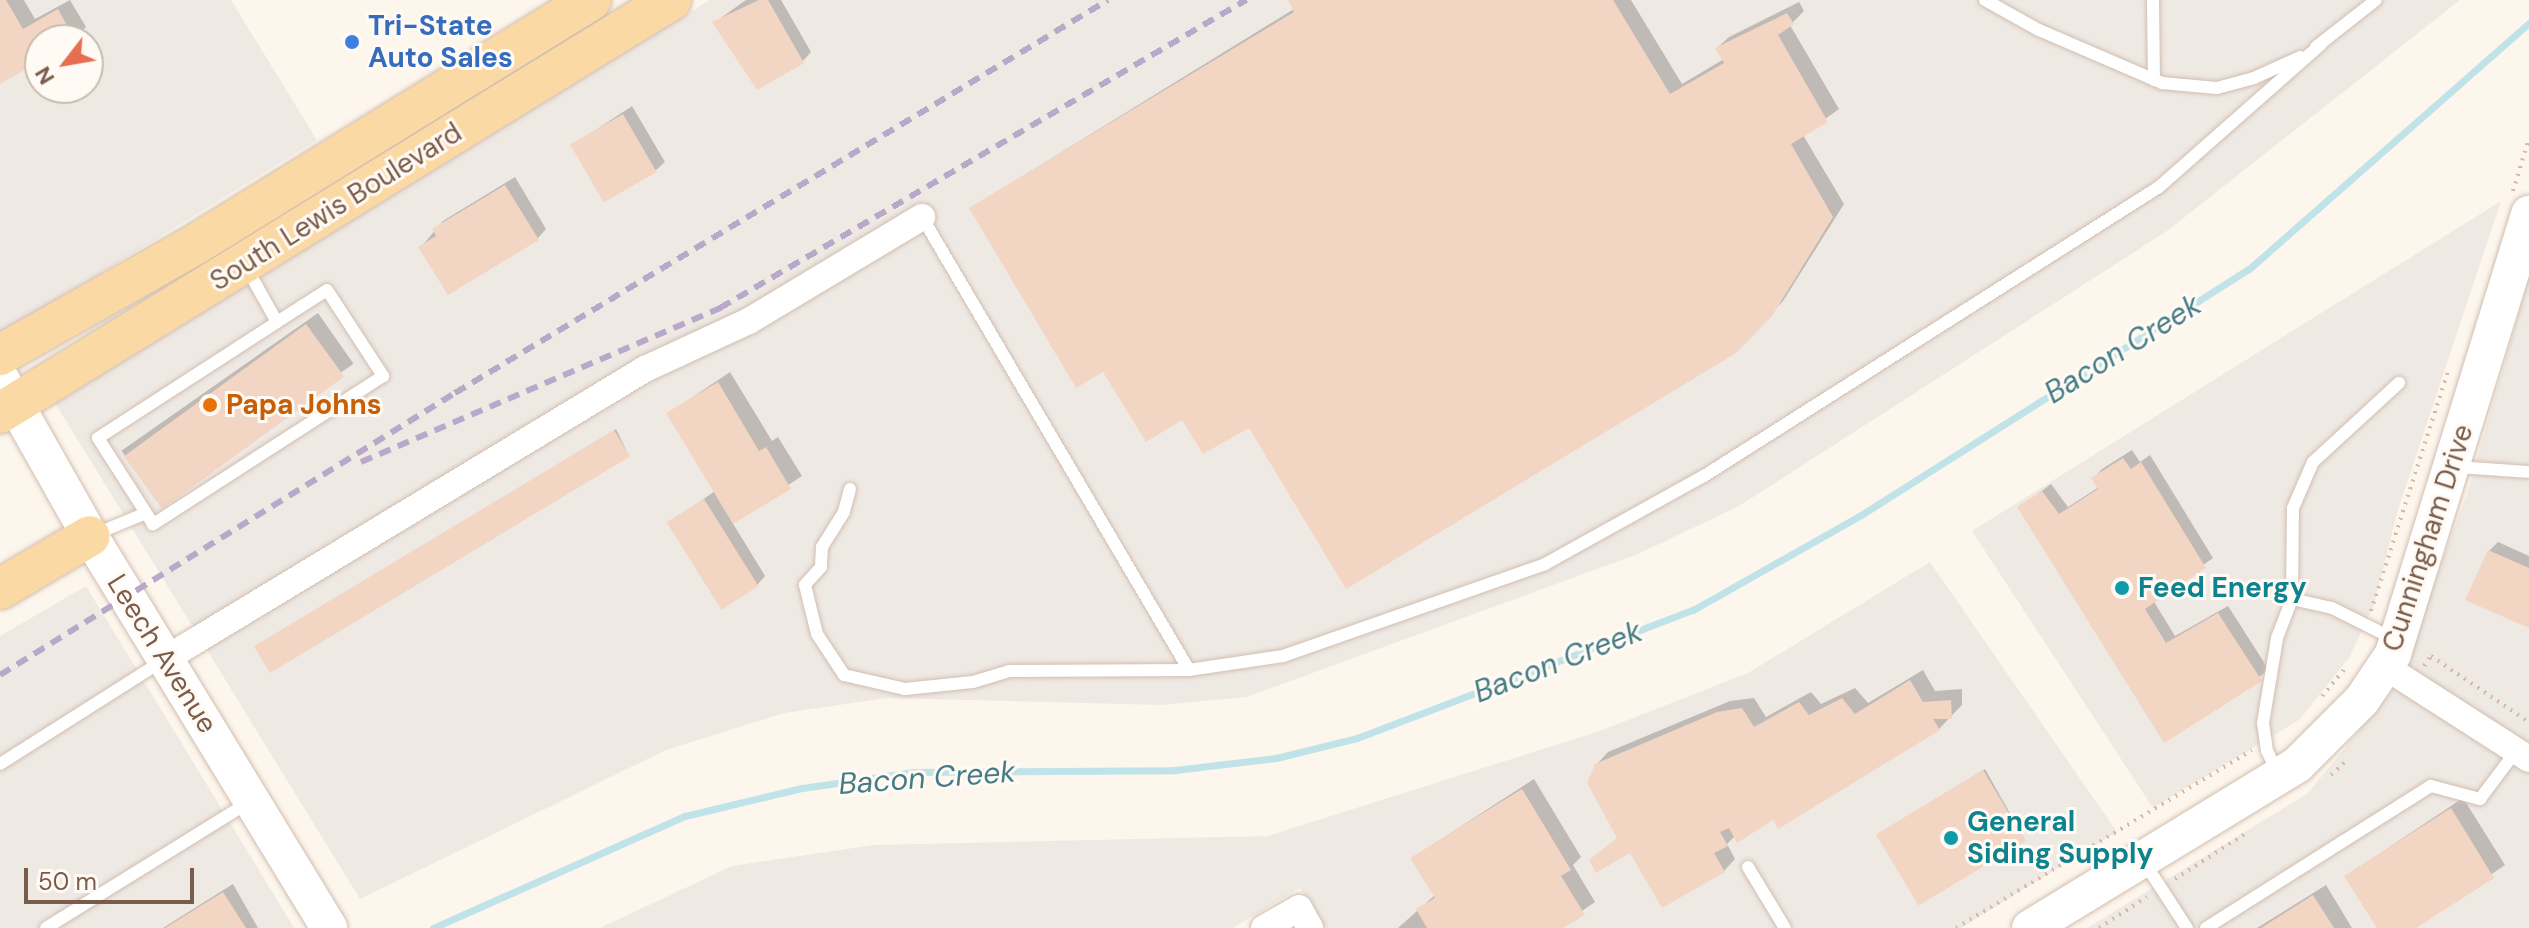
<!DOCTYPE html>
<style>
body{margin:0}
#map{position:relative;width:2529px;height:928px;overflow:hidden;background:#fdf6ec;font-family:"DM Sans",sans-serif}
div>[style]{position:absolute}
.industrial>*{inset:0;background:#efe9e4}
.shadow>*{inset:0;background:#0003;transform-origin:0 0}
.stream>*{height:7px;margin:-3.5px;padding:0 3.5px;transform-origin:3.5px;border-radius:3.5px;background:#bfe3e8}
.building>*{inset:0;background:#f3d5c3;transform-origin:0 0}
.path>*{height:4px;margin-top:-2px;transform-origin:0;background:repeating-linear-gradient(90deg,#d9b8a5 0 2px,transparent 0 8px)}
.roads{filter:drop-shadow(0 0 2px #d1beb0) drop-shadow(0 0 2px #d1beb0)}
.lane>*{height:12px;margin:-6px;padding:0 6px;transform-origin:6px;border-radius:6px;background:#fff}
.street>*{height:26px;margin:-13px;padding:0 13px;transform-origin:13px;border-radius:13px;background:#fff}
.secondary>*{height:36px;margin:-18px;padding:0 18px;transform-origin:18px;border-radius:18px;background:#fff}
.primary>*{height:40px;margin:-20px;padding:0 20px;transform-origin:20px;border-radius:20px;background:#fbd9a5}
.rail>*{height:6px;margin-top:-3px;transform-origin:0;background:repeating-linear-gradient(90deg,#b9a8c9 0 12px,transparent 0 20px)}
.dots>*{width:22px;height:22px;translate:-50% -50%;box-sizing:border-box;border:4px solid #fffaf3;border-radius:50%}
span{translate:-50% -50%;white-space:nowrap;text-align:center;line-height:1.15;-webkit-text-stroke:6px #fffaf3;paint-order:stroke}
.shop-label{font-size:28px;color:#366cbe;font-weight:700}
.left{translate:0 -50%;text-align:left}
.street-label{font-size:28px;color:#7a5c4d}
.food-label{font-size:28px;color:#c56008;font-weight:700}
.culture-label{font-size:28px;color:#0d838f;font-weight:700}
.water-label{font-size:30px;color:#437c86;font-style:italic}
.north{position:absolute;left:24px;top:24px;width:80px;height:80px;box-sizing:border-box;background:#fffaf3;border:2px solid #cabbb1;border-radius:50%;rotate:239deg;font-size:22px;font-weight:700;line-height:32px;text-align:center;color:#7a5c4d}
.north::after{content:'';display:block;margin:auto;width:28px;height:36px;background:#e76f51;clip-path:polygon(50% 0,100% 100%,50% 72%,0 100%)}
.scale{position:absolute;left:24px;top:868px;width:170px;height:36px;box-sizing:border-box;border:4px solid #7a5c4d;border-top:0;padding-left:10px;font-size:24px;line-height:28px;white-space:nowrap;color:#7a5c4d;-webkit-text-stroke:6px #fffaf3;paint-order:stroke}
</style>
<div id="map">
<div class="industrial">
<i style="clip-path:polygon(evenodd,0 0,231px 0,317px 140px,0 335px,0 0,40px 40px,88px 40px,88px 88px,40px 88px,40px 40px)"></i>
<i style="clip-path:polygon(710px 0,2460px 0,2167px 231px,1739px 506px,1638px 554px,1247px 697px,1161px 705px,887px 698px,784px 713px,666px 750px,360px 899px,55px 403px)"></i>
<i style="clip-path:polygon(2501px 201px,2398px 510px,2374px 604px,2349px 658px,2299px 720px,2153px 808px,1972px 531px)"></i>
<i style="clip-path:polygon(2529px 277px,2529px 928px,2087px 928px,2307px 794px,2394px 689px,2466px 498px)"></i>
<i style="clip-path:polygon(1930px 562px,2117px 832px,1961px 928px,1325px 928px,1300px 888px,1233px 928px,600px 928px,732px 866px,874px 845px,1268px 836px,1600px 731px,1748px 673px)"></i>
<i style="clip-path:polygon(86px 586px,294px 928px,0 928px,0 636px)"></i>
</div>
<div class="shadow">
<i style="clip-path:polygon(0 0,24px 0,35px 19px,70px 0,86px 27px,72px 40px,40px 40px,40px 59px,0 82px)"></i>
<i style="clip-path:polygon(746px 0,781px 0,811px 52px,803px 61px,715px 22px)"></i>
<i style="clip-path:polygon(1290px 0,1631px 0,1682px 84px,1724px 59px,1717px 48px,1729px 37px,1799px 2px,1804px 11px,1790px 25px,1839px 109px,1803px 135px,1844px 204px,1783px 301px,1734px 352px,1347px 586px,1250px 425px,1183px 417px,1103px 369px,971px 208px,1294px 9px)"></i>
<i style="clip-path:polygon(632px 106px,665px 162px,656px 170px,573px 145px)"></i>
<i style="clip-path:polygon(515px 177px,546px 229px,538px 238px,421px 247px,443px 221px)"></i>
<i style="left:318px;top:313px;width:62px;height:240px;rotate:55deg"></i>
<i style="clip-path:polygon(730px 372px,772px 441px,778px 437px,802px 476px,732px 522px,765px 576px,757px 585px,669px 523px,715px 491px,669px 413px)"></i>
<i style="clip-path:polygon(616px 429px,629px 456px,260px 646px)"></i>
<i style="clip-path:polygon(2132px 450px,2140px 462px,2150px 455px,2213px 558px,2153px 600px,2175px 636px,2228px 606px,2269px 670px,2165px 740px,2019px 508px,2051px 484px,2068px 507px,2099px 487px,2094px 478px,2102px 469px)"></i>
<i style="clip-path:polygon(2498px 542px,2529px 556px,2529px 626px,2489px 551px)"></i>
<i style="clip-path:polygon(1923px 670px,1935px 691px,1962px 689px,1962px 705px,1939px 729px,1736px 835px,1727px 844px,1735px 859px,1724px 871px,1631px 851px,1591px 861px,1619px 837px,1596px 765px,1608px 752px,1730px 701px,1754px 698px,1766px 717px,1811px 692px,1821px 704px,1855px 688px,1868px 703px)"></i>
<i style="clip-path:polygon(1985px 769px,2025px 840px,1881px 832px)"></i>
<i style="clip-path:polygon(1534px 779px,1581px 857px,1573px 865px,1595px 902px,1557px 928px,1398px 928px,1435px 895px,1412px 858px)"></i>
<i style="clip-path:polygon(2463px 798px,2505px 865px,2412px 928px,2379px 928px,2346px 876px)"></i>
<i style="clip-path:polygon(233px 884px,258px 928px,163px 928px)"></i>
<i style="clip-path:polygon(2326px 885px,2352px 928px,2257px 928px)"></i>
</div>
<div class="stream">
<i style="left:433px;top:928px;width:276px;rotate:-24deg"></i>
<i style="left:685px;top:816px;width:120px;rotate:-13.5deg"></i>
<i style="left:802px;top:788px;width:113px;rotate:-8.1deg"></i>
<i style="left:914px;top:772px;width:261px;rotate:-0.4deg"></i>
<i style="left:1175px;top:770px;width:102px;rotate:-6.8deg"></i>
<i style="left:1276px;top:758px;width:83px;rotate:-13.9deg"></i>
<i style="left:1357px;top:738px;width:360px;rotate:-20.9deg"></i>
<i style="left:1693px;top:610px;width:193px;rotate:-29.5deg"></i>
<i style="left:1861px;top:515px;width:459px;rotate:-32.4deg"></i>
<i style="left:2249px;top:269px;width:373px;rotate:-41.3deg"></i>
</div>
<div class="building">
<i style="clip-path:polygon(0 0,6px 0,23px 29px,58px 9px,75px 40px,40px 40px,40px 61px,0 84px)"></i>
<i style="clip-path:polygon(759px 0,768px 0,804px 63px,757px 90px,712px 22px)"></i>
<i style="clip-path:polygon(1288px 0,1613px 0,1670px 94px,1724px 63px,1715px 48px,1787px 13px,1794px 24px,1778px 35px,1828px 122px,1791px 144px,1833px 217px,1772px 316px,1736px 353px,1346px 589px,1249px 428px,1203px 454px,1182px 420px,1146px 442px,1103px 372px,1076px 388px,969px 208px,1294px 12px)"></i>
<i style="left:623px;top:114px;width:67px;height:61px;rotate:60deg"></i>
<i style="clip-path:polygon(505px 185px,539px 240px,448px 295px,418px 247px,436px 236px,432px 229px)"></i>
<i style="left:306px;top:324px;width:65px;height:225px;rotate:54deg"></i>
<i style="clip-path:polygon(718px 382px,759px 451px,766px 447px,791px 489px,733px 524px,666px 413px)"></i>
<i style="left:614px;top:430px;width:31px;height:420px;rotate:59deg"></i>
<i style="clip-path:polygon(2123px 458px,2131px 469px,2141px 462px,2206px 568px,2145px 609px,2166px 643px,2218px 613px,2262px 681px,2164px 743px,2017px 507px,2042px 491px,2059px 514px,2098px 489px,2091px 478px)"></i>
<i style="left:704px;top:499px;width:103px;height:44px;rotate:58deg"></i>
<i style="clip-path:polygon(2488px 550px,2529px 568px,2529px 628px,2465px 600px)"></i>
<i style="clip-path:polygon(1910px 680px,1923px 702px,1951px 700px,1952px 719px,1933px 719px,1940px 730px,1778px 829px,1773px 820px,1737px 843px,1729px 828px,1720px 832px,1728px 846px,1714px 853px,1725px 872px,1662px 908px,1630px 853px,1596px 873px,1589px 860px,1617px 838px,1587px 783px,1595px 764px,1717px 712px,1742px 708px,1754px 727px,1799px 702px,1809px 715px,1842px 698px,1855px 714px)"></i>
<i style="left:1983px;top:770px;width:83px;height:125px;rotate:59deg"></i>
<i style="clip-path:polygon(1522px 789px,1571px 870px,1561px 876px,1585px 915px,1563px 928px,1427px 928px,1416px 909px,1435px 898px,1410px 858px)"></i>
<i style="clip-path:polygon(2451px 808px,2494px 878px,2416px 928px,2377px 928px,2344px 876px)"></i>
<i style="clip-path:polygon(223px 892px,246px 928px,165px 928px)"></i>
<i style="clip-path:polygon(2313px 895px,2334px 928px,2261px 928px)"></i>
</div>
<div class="path">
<i style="left:2513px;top:191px;width:55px;rotate:-73.2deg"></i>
<i style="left:2371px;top:611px;width:255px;rotate:-72.2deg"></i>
<i style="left:2424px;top:666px;width:12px;rotate:-55deg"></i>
<i style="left:2431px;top:656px;width:118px;rotate:34deg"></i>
<i style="left:2322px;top:696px;width:39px;rotate:-50deg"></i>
<i style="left:2331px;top:775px;width:19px;rotate:-43deg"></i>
<i style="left:2175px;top:879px;width:87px;rotate:-32.8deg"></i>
<i style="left:1956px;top:928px;width:345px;rotate:-31deg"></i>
<i style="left:2099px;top:928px;width:57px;rotate:-32.9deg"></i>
</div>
<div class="roads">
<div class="lane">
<i style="left:1985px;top:0;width:62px;rotate:29.1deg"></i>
<i style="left:2039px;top:30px;width:134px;rotate:23.3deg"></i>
<i style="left:2162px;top:83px;width:55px;rotate:5.2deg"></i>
<i style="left:2217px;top:88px;width:38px;rotate:-15deg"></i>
<i style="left:2254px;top:78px;width:51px;rotate:-24.5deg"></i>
<i style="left:2153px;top:0;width:80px;rotate:89.3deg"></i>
<i style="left:2316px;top:47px;width:76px;rotate:-38.1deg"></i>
<i style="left:922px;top:217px;width:526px;rotate:59.48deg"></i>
<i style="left:246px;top:267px;width:63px;rotate:60.6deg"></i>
<i style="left:277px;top:322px;width:59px;rotate:-32.6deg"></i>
<i style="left:327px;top:290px;width:103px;rotate:56.9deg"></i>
<i style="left:383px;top:376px;width:274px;rotate:147.2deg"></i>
<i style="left:153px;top:524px;width:102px;rotate:-122.6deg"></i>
<i style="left:98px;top:438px;width:213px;rotate:-32.9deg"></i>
<i style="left:2456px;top:467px;width:73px;rotate:3.9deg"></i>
<i style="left:850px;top:489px;width:24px;rotate:105deg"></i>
<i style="left:844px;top:512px;width:41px;rotate:122.2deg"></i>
<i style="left:822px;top:547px;width:20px;rotate:93deg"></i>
<i style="left:821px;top:567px;width:24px;rotate:132deg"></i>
<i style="left:805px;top:585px;width:50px;rotate:76.2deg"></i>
<i style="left:817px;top:634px;width:49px;rotate:56.6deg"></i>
<i style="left:844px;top:675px;width:63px;rotate:12.9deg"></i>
<i style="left:905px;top:689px;width:68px;rotate:-5.9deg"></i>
<i style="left:973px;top:682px;width:38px;rotate:-17deg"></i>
<i style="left:1009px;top:671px;width:180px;rotate:-0.3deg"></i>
<i style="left:1189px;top:670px;width:95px;rotate:-8.5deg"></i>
<i style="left:1283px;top:656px;width:278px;rotate:-19.3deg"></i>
<i style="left:1545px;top:564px;width:182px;rotate:-29deg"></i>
<i style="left:1704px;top:476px;width:539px;rotate:-32.42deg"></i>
<i style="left:2159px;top:187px;width:216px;rotate:-41.4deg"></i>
<i style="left:93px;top:535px;width:57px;rotate:-22.5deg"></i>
<i style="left:2292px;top:599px;width:91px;rotate:-89.4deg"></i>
<i style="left:2293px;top:508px;width:50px;rotate:-66.5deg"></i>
<i style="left:2313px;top:462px;width:117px;rotate:-42.6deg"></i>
<i style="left:0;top:764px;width:191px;rotate:-32.4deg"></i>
<i style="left:2277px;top:772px;width:23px;rotate:-115deg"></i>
<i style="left:2267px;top:751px;width:28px;rotate:-98deg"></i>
<i style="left:2263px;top:723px;width:86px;rotate:-80.6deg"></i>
<i style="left:2277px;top:638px;width:42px;rotate:-69deg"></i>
<i style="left:2292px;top:599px;width:41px;rotate:12.7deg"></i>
<i style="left:2332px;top:608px;width:69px;rotate:26.6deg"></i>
<i style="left:2144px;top:862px;width:79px;rotate:56.9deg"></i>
<i style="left:1748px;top:867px;width:71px;rotate:58.8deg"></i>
<i style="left:46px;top:928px;width:239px;rotate:-31.8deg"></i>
<i style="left:2206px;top:928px;width:266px;rotate:-32.3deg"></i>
<i style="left:2431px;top:786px;width:51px;rotate:14.9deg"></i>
<i style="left:2480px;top:799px;width:60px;rotate:-53.1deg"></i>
</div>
<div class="street">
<i style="left:167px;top:658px;width:559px;rotate:-31.16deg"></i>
<i style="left:645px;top:369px;width:115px;rotate:-24.8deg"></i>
<i style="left:749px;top:321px;width:202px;rotate:-31deg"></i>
<i style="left:2384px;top:666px;width:172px;rotate:32.7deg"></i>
<i style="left:1264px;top:928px;width:40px;rotate:-29.7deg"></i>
<i style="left:1299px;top:908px;width:23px;rotate:61deg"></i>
</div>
<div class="secondary">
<i style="left:0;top:377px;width:183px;rotate:60.5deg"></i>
<i style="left:90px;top:536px;width:459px;rotate:58.6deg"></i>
<i style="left:2030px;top:928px;width:313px;rotate:-31.4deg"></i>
<i style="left:2297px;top:765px;width:92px;rotate:-45deg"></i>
<i style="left:2362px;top:700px;width:55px;rotate:-56deg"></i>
<i style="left:2393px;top:654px;width:461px;rotate:-72.8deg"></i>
</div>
<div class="primary">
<i style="left:0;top:355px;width:225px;rotate:-29.5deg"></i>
<i style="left:196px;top:244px;width:464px;rotate:-31.7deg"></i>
<i style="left:0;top:413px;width:788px;rotate:-31.61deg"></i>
<i style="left:0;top:589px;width:104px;rotate:-30.5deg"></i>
</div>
</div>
<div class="rail">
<i style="left:361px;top:462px;width:391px;rotate:-23.2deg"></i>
<i style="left:720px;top:308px;width:610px;rotate:-30.35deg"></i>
<i style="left:0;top:675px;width:535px;rotate:-31.79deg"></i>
<i style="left:455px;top:393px;width:762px;rotate:-31.04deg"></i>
</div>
<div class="dots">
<i style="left:352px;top:42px;background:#3f7fe0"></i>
<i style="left:210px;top:405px;background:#e8710a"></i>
<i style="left:2122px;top:588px;background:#0f9aa8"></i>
<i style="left:1951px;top:838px;background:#0f9aa8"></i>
</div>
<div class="shop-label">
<span class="left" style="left:368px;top:42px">Tri-State<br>Auto Sales</span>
</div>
<div class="street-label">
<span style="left:336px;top:207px;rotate:-32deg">South Lewis Boulevard</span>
<span style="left:2428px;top:538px;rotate:-72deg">Cunningham Drive</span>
<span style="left:162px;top:654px;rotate:58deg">Leech Avenue</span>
</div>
<div class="food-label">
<span class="left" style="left:226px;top:405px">Papa Johns</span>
</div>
<div class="culture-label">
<span class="left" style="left:2138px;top:588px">Feed Energy</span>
<span class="left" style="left:1967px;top:838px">General<br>Siding Supply</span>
</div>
<div class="water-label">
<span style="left:2123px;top:349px;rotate:-32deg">Bacon Creek</span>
<span style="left:1558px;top:662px;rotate:-21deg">Bacon Creek</span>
<span style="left:927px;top:778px;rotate:-4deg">Bacon Creek</span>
</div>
<div class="north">N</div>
<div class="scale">50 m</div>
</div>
